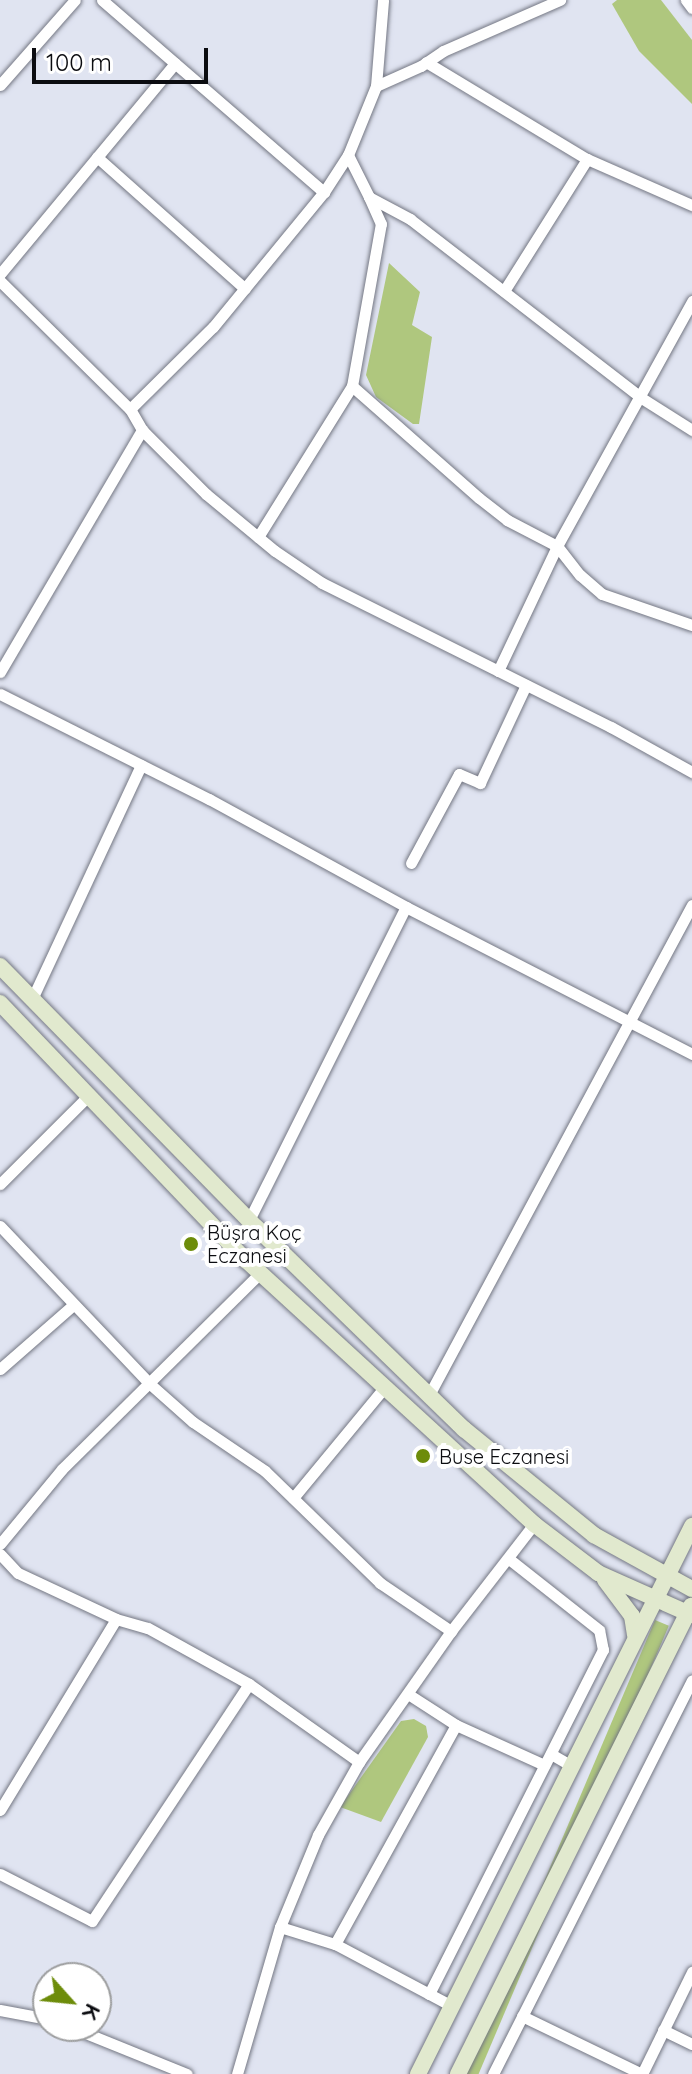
<!DOCTYPE html>
<meta charset="utf-8">
<style>
body{margin:0}
#map{position:relative;width:692px;height:2074px;overflow:hidden;background:#e0e4f1;font-family:Quicksand,sans-serif}
div>[style]{position:absolute}
.green>*{inset:0;background:#afc77e;transform-origin:0 0}
.roads{filter:drop-shadow(0 0 2px #747783) drop-shadow(0 0 2px #747783)}
.street>*{height:11px;margin:-5.5px;padding:0 5.5px;transform-origin:5.5px;border-radius:5.5px;background:#fff}
.secondary>*{height:16px;margin:-8px;padding:0 8px;transform-origin:8px;border-radius:8px;background:#e1e9ce}
.dots>*{width:22px;height:22px;translate:-50% -50%;box-sizing:border-box;border:4px solid #fff;border-radius:50%}
span{translate:-50% -50%;white-space:nowrap;text-align:center;line-height:1.15;-webkit-text-stroke:8px #fff;paint-order:stroke}
.poi-label{font-size:20px;color:#0b0c10}
.left{translate:0 -50%;text-align:left}
.north{position:absolute;left:32px;top:1962px;width:80px;height:80px;box-sizing:border-box;background:#fff;border:2px solid #9d9e9f;border-radius:50%;rotate:117deg;font-size:22px;font-weight:700;line-height:32px;text-align:center;color:#0b0c10}
.north::after{content:'';display:block;margin:auto;width:28px;height:36px;background:#6d8c0a;clip-path:polygon(50% 0,100% 100%,50% 72%,0 100%)}
.scale{position:absolute;left:32px;top:48px;width:176px;height:36px;box-sizing:border-box;border:4px solid #0b0c10;border-top:0;padding-left:10px;font-size:24px;line-height:28px;white-space:nowrap;color:#0b0c10;-webkit-text-stroke:6px #fff;paint-order:stroke}
</style>
<div id="map">
<div class="green">
<i style="clip-path:polygon(617px 0,661px 0,692px 40px,692px 104px,639px 51px,612px 4px)"></i>
<i style="clip-path:polygon(389px 263px,420px 292px,412px 325px,432px 337px,419px 424px,413px 424px,376px 397px,366px 375px)"></i>
<i style="left:655px;top:1620px;width:15px;height:507px;rotate:23deg"></i>
<i style="clip-path:polygon(414px 1719px,426px 1726px,428px 1737px,381px 1822px,340px 1807px,401px 1721px)"></i>
</div>
<div class="roads">
<div class="street">
<i style="left:102px;top:0;width:294px;rotate:40.9deg"></i>
<i style="left:686px;top:0;width:10px;rotate:53deg"></i>
<i style="left:426px;top:62px;width:188px;rotate:31.1deg"></i>
<i style="left:587px;top:159px;width:115px;rotate:23.7deg"></i>
<i style="left:0;top:85px;width:113px;rotate:-48.6deg"></i>
<i style="left:376px;top:86px;width:49px;rotate:-24deg"></i>
<i style="left:421px;top:66px;width:27px;rotate:-34deg"></i>
<i style="left:443px;top:51px;width:128px;rotate:-23.6deg"></i>
<i style="left:348px;top:155px;width:47px;rotate:63.4deg"></i>
<i style="left:369px;top:197px;width:47px;rotate:28.2deg"></i>
<i style="left:410px;top:219px;width:291px;rotate:37.7deg"></i>
<i style="left:640px;top:397px;width:62px;rotate:32.4deg"></i>
<i style="left:97px;top:157px;width:198px;rotate:41.7deg"></i>
<i style="left:0;top:274px;width:274px;rotate:-50.3deg"></i>
<i style="left:0;top:281px;width:182px;rotate:44.6deg"></i>
<i style="left:130px;top:409px;width:24px;rotate:60deg"></i>
<i style="left:142px;top:430px;width:91px;rotate:45deg"></i>
<i style="left:206px;top:494px;width:89px;rotate:39.6deg"></i>
<i style="left:275px;top:551px;width:57px;rotate:34.2deg"></i>
<i style="left:322px;top:583px;width:323px;rotate:26.5deg"></i>
<i style="left:611px;top:727px;width:93px;rotate:29.1deg"></i>
<i style="left:504px;top:291px;width:156px;rotate:-57.8deg"></i>
<i style="left:352px;top:386px;width:169px;rotate:41.4deg"></i>
<i style="left:479px;top:498px;width:36px;rotate:38deg"></i>
<i style="left:507px;top:520px;width:56px;rotate:27.5deg"></i>
<i style="left:557px;top:546px;width:37px;rotate:52deg"></i>
<i style="left:580px;top:575px;width:29px;rotate:41deg"></i>
<i style="left:602px;top:594px;width:95px;rotate:19deg"></i>
<i style="left:130px;top:409px;width:117px;rotate:-44.7deg"></i>
<i style="left:213px;top:327px;width:175px;rotate:-50.6deg"></i>
<i style="left:324px;top:192px;width:44px;rotate:-57deg"></i>
<i style="left:348px;top:155px;width:74px;rotate:-67.9deg"></i>
<i style="left:376px;top:86px;width:86px;rotate:-85.3deg"></i>
<i style="left:258px;top:537px;width:178px;rotate:-58.1deg"></i>
<i style="left:352px;top:386px;width:165px;rotate:-79.9deg"></i>
<i style="left:381px;top:224px;width:30px;rotate:-114deg"></i>
<i style="left:498px;top:671px;width:138px;rotate:-64.7deg"></i>
<i style="left:557px;top:546px;width:280px;rotate:-61.1deg"></i>
<i style="left:0;top:672px;width:281px;rotate:-59.6deg"></i>
<i style="left:0;top:694px;width:234px;rotate:26.7deg"></i>
<i style="left:209px;top:799px;width:225px;rotate:28.7deg"></i>
<i style="left:406px;top:907px;width:322px;rotate:27.2deg"></i>
<i style="left:411px;top:863px;width:101px;rotate:-61.7deg"></i>
<i style="left:459px;top:774px;width:23px;rotate:23deg"></i>
<i style="left:480px;top:783px;width:108px;rotate:-64.9deg"></i>
<i style="left:32px;top:999px;width:258px;rotate:-65deg"></i>
<i style="left:0;top:1184px;width:127px;rotate:-45deg"></i>
<i style="left:249px;top:1220px;width:350px;rotate:-63.4deg"></i>
<i style="left:0;top:1226px;width:218px;rotate:46.5deg"></i>
<i style="left:150px;top:1384px;width:57px;rotate:41.5deg"></i>
<i style="left:193px;top:1422px;width:87px;rotate:34.2deg"></i>
<i style="left:265px;top:1471px;width:161px;rotate:44.2deg"></i>
<i style="left:380px;top:1583px;width:86px;rotate:34.1deg"></i>
<i style="left:0;top:1369px;width:97px;rotate:-41.2deg"></i>
<i style="left:429px;top:1395px;width:556px;rotate:-61.78deg"></i>
<i style="left:293px;top:1498px;width:143px;rotate:-50.4deg"></i>
<i style="left:0;top:1544px;width:97px;rotate:-50.4deg"></i>
<i style="left:62px;top:1469px;width:279px;rotate:-44.7deg"></i>
<i style="left:0;top:1554px;width:26px;rotate:47deg"></i>
<i style="left:18px;top:1573px;width:108px;rotate:25.1deg"></i>
<i style="left:116px;top:1619px;width:33px;rotate:16deg"></i>
<i style="left:148px;top:1628px;width:115px;rotate:29deg"></i>
<i style="left:249px;top:1684px;width:135px;rotate:35.3deg"></i>
<i style="left:408px;top:1694px;width:57px;rotate:32.9deg"></i>
<i style="left:456px;top:1725px;width:97px;rotate:24.4deg"></i>
<i style="left:551px;top:1754px;width:24px;rotate:30deg"></i>
<i style="left:0;top:1810px;width:223px;rotate:-58.7deg"></i>
<i style="left:0;top:1874px;width:103px;rotate:27.1deg"></i>
<i style="left:92px;top:1921px;width:284px;rotate:-56.5deg"></i>
<i style="left:280px;top:1927px;width:58px;rotate:17.2deg"></i>
<i style="left:335px;top:1944px;width:132px;rotate:27.9deg"></i>
<i style="left:335px;top:1944px;width:250px;rotate:-61.1deg"></i>
<i style="left:429px;top:1994px;width:386px;rotate:-63.2deg"></i>
<i style="left:603px;top:1650px;width:20px;rotate:-101deg"></i>
<i style="left:599px;top:1630px;width:115px;rotate:-141.7deg"></i>
<i style="left:0;top:2010px;width:49px;rotate:10.6deg"></i>
<i style="left:522px;top:2016px;width:133px;rotate:25.8deg"></i>
<i style="left:68px;top:2026px;width:128px;rotate:22deg"></i>
<i style="left:663px;top:2030px;width:32px;rotate:26deg"></i>
<i style="left:237px;top:2074px;width:153px;rotate:-73.7deg"></i>
<i style="left:280px;top:1927px;width:100px;rotate:-67.6deg"></i>
<i style="left:318px;top:1835px;width:84px;rotate:-60.7deg"></i>
<i style="left:359px;top:1762px;width:160px;rotate:-54.9deg"></i>
<i style="left:451px;top:1631px;width:135px;rotate:-52.2deg"></i>
<i style="left:493px;top:2074px;width:441px;rotate:-63.2deg"></i>
<i style="left:642px;top:2074px;width:114px;rotate:-63.9deg"></i>
</div>
<div class="secondary">
<i style="left:0;top:966px;width:367px;rotate:45.6deg"></i>
<i style="left:257px;top:1228px;width:289px;rotate:44.2deg"></i>
<i style="left:464px;top:1429px;width:168px;rotate:39.2deg"></i>
<i style="left:594px;top:1535px;width:112px;rotate:28.9deg"></i>
<i style="left:0;top:1003px;width:356px;rotate:46.3deg"></i>
<i style="left:246px;top:1260px;width:391px;rotate:42.5deg"></i>
<i style="left:534px;top:1524px;width:81px;rotate:37.4deg"></i>
<i style="left:598px;top:1573px;width:103px;rotate:24.1deg"></i>
<i style="left:605px;top:1580px;width:45px;rotate:53.1deg"></i>
<i style="left:632px;top:1616px;width:19px;rotate:81deg"></i>
<i style="left:418px;top:2074px;width:613px;rotate:-63.43deg"></i>
<i style="left:458px;top:2074px;width:523px;rotate:-63.53deg"></i>
</div>
</div>
<div class="dots">
<i style="left:191px;top:1244px;background:#6d8c0a"></i>
<i style="left:423px;top:1456px;background:#6d8c0a"></i>
</div>
<div class="poi-label">
<span class="left" style="left:207px;top:1244px">Büşra Koç<br>Eczanesi</span>
<span class="left" style="left:439px;top:1456px">Buse Eczanesi</span>
</div>
<div class="north">K</div>
<div class="scale">100 m</div>
</div>
